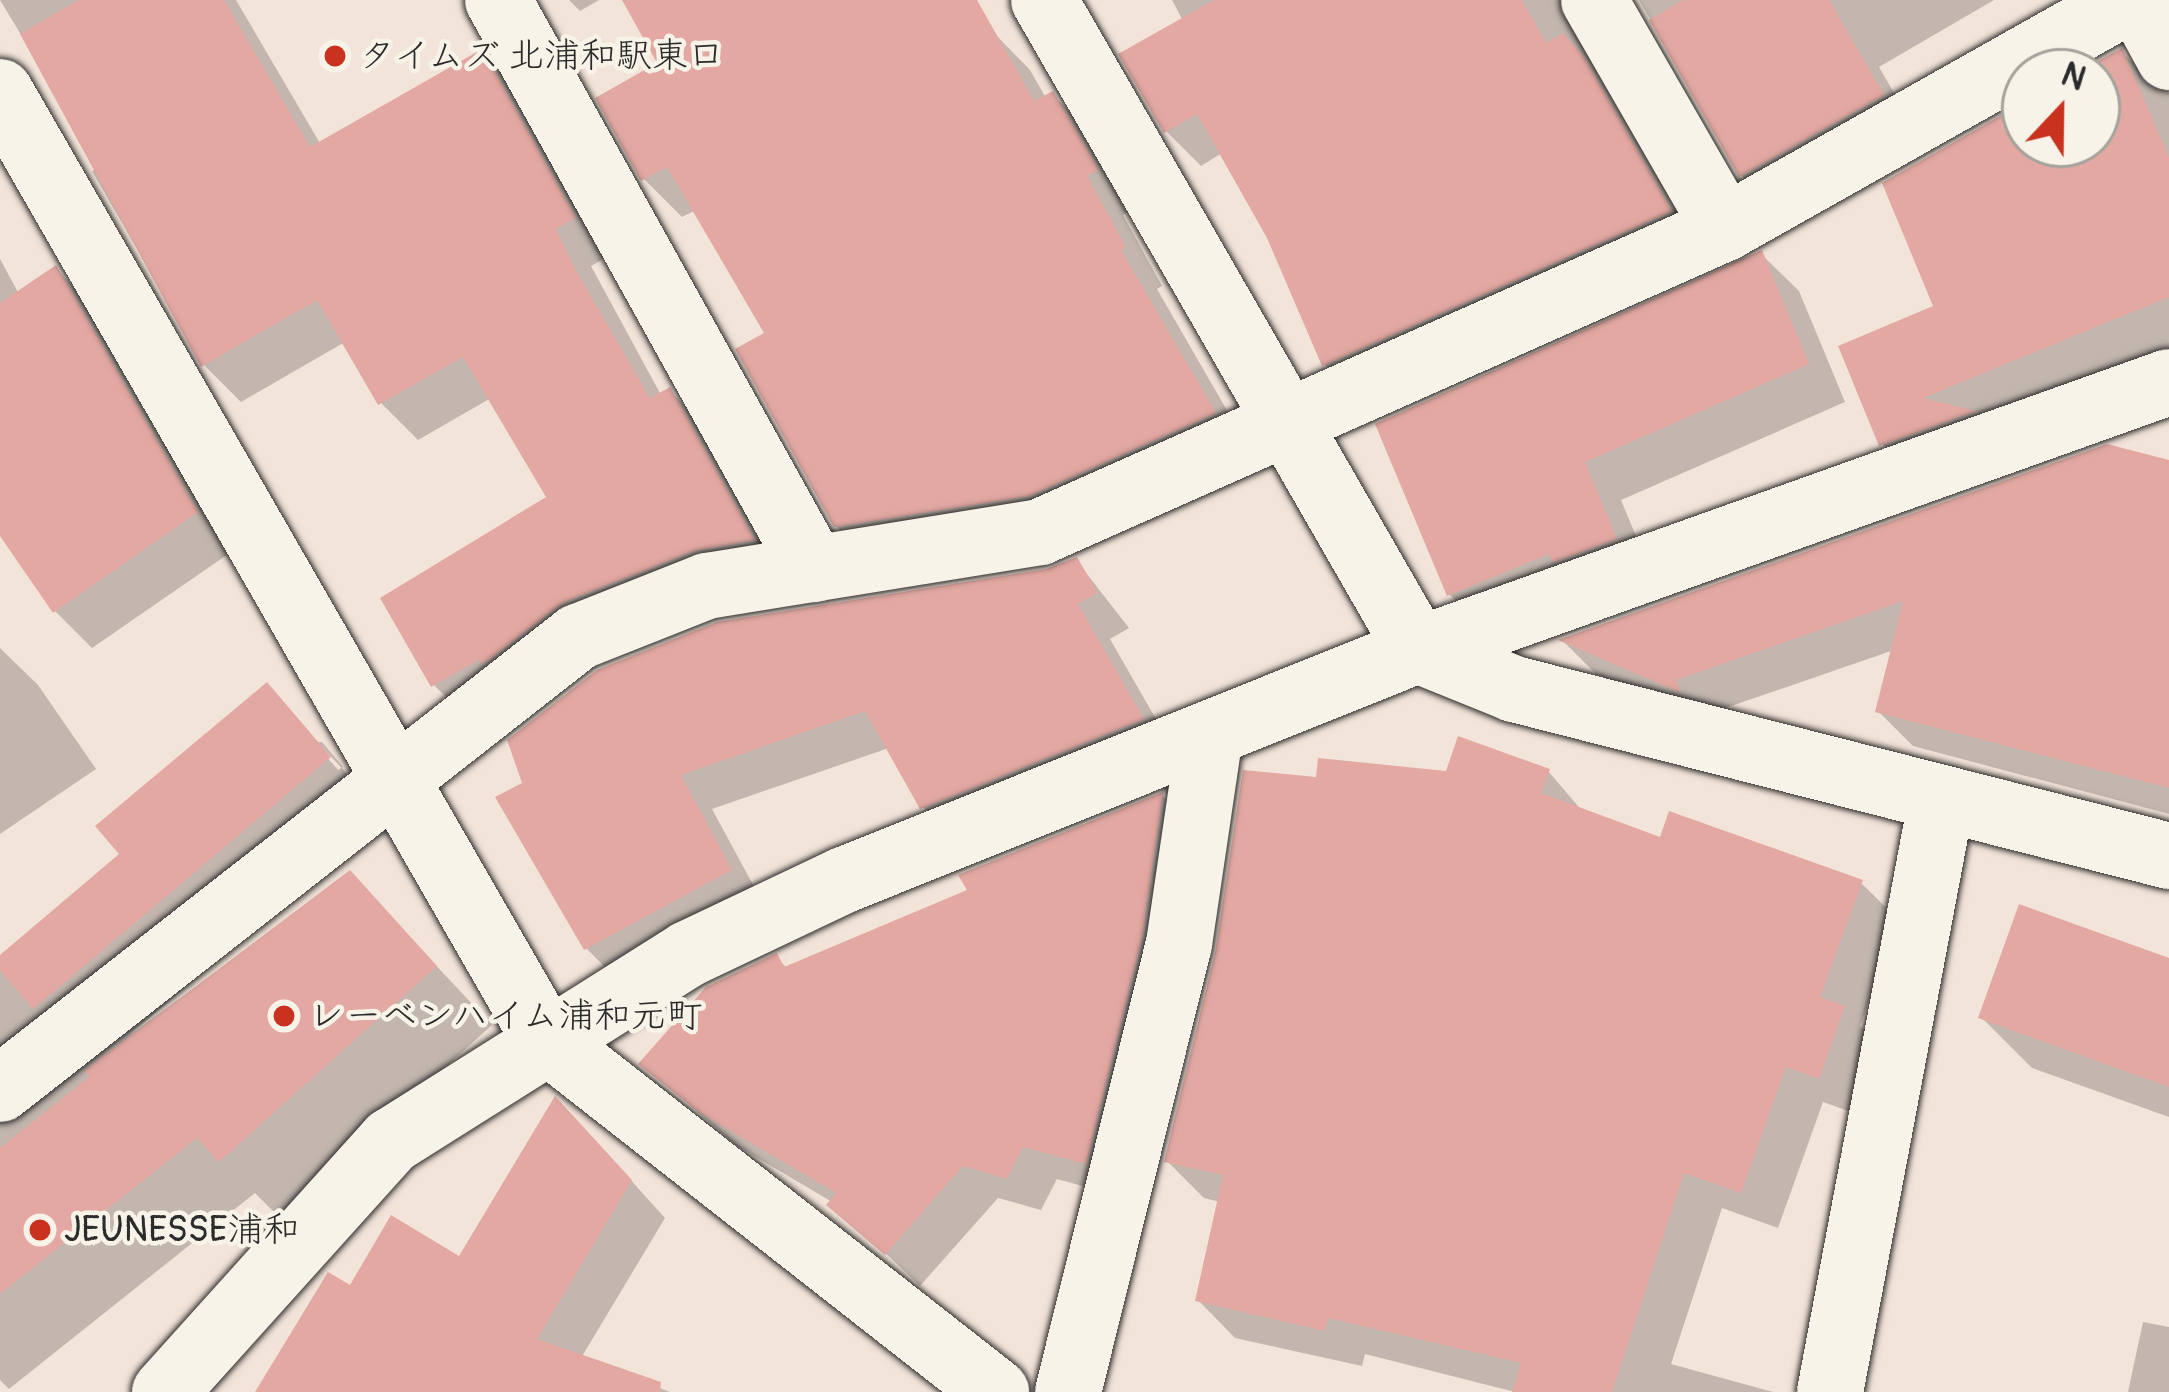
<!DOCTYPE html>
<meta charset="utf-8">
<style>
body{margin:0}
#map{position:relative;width:2169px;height:1392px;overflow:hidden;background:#f3e4da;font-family:Pangolin,"Klee One",sans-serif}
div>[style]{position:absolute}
.shadow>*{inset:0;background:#0003}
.building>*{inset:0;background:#e3a8a2}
.roads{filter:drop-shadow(0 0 3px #2b2b2b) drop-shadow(0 0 3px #2b2b2b)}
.minor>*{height:66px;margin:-33px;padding:0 33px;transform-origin:33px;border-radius:33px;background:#f7f3e8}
.dots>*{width:33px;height:33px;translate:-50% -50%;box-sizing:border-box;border:6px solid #f7f3e8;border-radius:50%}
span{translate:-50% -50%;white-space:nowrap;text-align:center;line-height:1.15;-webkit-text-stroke:9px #f7f3e8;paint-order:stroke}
.poi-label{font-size:36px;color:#2b2b2b}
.left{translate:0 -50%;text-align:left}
.north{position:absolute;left:2001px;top:48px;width:120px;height:120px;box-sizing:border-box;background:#f7f3e8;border:3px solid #a5a39c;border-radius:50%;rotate:22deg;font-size:33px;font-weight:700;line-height:48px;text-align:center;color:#2b2b2b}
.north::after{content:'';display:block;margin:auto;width:42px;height:54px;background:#c8321e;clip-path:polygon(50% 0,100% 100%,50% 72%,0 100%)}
</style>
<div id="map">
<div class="shadow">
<i style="clip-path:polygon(0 0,236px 0,321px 145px,481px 53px,518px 90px,611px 255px,591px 266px,661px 395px,669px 390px,706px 427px,789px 577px,471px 722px,434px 685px,550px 498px,491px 398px,418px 440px,381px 403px,345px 342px,241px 402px,204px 365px,92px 171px,101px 167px)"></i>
<i style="clip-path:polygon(569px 0,599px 0,580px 11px)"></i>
<i style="clip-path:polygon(625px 0,962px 0,1030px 70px,1046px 98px,1052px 94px,1090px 132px,1134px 209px,1123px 215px,1162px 286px,1157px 289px,1251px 452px,875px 564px,836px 526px,768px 334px,696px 210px,682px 217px,644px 179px,661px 65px)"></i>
<i style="clip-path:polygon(1172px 0,1616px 0,1704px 246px,1359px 399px,1324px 364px,1270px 237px,1222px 153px,1201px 166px,1166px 131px,1183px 21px)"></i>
<i style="clip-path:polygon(1994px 0,1879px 67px,1916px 131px,1776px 210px,1741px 175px,1639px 0)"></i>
<i style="clip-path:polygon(2121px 52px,2169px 93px,2169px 349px,1919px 481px,1882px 444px,2025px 106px,2025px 144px,2097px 144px,2097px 72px,2086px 72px)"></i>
<i style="clip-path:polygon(1761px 254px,1799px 291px,1845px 402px,1621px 500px,1653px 577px,1487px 632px,1450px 595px)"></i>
<i style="clip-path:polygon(0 259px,19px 294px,56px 269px,93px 306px,234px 550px,92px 648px,55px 611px,0 531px)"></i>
<i style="clip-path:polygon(2169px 463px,2169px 814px,1913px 746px,1878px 711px,1894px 650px,1708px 714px,1712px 724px,1596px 674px,1563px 641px)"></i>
<i style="clip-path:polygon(1076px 560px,1129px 628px,1110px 639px,1176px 754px,957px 841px,923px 807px,889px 748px,712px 809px,764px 905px,620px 982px,586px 948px,499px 798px)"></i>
<i style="clip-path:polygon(0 648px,38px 685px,96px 769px,0 834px)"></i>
<i style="clip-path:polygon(evenodd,266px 686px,386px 816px,127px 1037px,350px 874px,492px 1025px,279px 1217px,255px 1193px,9px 1389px,0 1380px,0 959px,123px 855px,266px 686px,314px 742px,322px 742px,343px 767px,338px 770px,314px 742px)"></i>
<i style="clip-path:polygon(1548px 771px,1584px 813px,1661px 841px,1861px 883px,1899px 920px,1860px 1026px,1881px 1046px,1857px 1114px,1823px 1102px,1778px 1228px,1722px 1208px,1671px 1364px,1773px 1392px,1515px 1392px,1365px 1354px,1362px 1366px,1235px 1338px,1198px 1300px,1220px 1202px,1204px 1198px,1167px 1161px,1319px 780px)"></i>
<i style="clip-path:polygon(1163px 796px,1196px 829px,1119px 1196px,1057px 1179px,1041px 1210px,998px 1198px,920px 1286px,832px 1202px,736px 1145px,642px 1064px,776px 957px,788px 969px,971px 892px,962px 876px)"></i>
<i style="clip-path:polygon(2169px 961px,2169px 1117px,2032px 1068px,1981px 1017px)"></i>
<i style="clip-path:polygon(590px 1135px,665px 1218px,581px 1358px,670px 1392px,340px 1392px,351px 1289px,460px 1260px)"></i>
<i style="clip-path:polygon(2143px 1322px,2169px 1327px,2169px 1392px,2128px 1392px)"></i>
</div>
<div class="building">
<i style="clip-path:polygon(78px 0,224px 0,310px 147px,482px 49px,576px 218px,556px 229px,575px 269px,650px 398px,670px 387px,755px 540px,694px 551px,564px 602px,482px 665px,480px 659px,431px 687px,380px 598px,546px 497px,463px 357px,378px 405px,317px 300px,201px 367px,20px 34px)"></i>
<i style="clip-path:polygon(622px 0,977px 0,1034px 101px,1053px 91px,1099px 170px,1087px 176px,1126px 247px,1121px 250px,1216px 413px,1029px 496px,834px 527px,735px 349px,764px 333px,667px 167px,641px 181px,595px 98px,657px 63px)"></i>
<i style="clip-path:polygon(1214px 0,1522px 0,1546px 43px,1563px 33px,1584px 57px,1672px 211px,1322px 366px,1267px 238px,1197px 114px,1164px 133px,1118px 54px)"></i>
<i style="clip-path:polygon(1683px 0,1829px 0,1884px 95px,1739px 177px,1649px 20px)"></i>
<i style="clip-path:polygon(2122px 48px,2169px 158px,2169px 297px,1923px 398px,1976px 411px,1879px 446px,1838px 346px,1933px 306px,1882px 183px,2025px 102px,2025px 144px,2097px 144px,2097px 72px,2078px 72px)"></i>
<i style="clip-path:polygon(1762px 250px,1809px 364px,1585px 462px,1617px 539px,1553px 562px,1549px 554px,1447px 596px,1375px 424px)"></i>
<i style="clip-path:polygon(56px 265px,198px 512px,53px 613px,0 536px,0 303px)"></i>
<i style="clip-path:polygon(2107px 444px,2169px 460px,2169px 788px,1875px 712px,1903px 601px,1676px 680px,1681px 693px,1558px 640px)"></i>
<i style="clip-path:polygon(1077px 557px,1098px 593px,1078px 604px,1144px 719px,920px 809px,865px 711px,681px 775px,732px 870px,584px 950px,495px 797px,522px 783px,507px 740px,597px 670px,717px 622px,1046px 569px)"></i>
<i style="clip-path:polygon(267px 682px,331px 757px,33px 1009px,0 970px,0 955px,119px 854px,95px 826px)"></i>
<i style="clip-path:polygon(1458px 736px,1550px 769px,1541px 793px,1660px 837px,1669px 811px,1863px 880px,1820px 997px,1845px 1006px,1819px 1079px,1786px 1067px,1741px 1193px,1684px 1173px,1612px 1392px,1512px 1392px,1521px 1363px,1328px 1318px,1325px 1331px,1195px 1301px,1223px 1175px,1164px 1162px,1215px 953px,1243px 770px,1316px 777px,1318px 758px,1446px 771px)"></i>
<i style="clip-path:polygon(1163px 792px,1142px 937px,1086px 1164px,1023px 1147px,1007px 1179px,963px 1166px,885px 1255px,826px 1205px,836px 1193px,699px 1112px,638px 1064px,706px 987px,777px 953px,784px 967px,967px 890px,958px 875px)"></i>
<i style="clip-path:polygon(350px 870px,437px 966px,219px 1162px,197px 1138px,0 1294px,0 1148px,89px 1077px,84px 1071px)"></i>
<i style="clip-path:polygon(2019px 904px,2169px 958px,2169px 1087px,1978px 1018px)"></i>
<i style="clip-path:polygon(555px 1096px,632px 1180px,537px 1339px,661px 1382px,660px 1392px,255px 1392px,328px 1272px,350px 1285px,391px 1215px,459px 1256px)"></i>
</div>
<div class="roads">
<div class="minor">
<i style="left:498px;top:0;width:651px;rotate:60.95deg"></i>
<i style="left:1044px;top:0;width:750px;rotate:60.08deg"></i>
<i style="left:1418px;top:650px;width:104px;rotate:22.1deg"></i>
<i style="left:1514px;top:689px;width:676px;rotate:14.3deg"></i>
<i style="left:1594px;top:0;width:263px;rotate:60.1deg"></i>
<i style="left:2138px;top:0;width:65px;rotate:61.5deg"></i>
<i style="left:0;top:92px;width:1093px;rotate:60.08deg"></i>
<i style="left:545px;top:1039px;width:573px;rotate:38.05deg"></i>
<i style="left:0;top:1089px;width:734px;rotate:-38.03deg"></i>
<i style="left:578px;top:637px;width:139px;rotate:-21.6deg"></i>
<i style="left:707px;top:586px;width:337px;rotate:-9.2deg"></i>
<i style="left:1040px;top:532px;width:749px;rotate:-23.93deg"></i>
<i style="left:1725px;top:228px;width:464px;rotate:-29.4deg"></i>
<i style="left:165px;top:1392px;width:338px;rotate:-48deg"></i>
<i style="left:391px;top:1141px;width:351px;rotate:-32.2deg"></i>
<i style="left:688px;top:954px;width:173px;rotate:-25.4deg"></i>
<i style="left:844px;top:880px;width:618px;rotate:-21.84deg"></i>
<i style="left:1418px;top:650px;width:797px;rotate:-19.64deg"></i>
<i style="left:1068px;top:1392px;width:462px;rotate:-76.1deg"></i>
<i style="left:1179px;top:944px;width:212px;rotate:-81.6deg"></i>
<i style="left:1830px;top:1392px;width:599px;rotate:-79.33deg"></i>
</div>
</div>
<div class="dots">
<i style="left:335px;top:56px;background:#c8321e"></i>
<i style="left:284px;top:1016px;background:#c8321e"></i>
<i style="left:40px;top:1230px;background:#c8321e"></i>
</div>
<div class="poi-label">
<span class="left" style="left:359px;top:56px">タイムズ 北浦和駅東口</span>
<span class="left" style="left:308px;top:1016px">レーベンハイム浦和元町</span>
<span class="left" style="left:64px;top:1230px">JEUNESSE浦和</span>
</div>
<div class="north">N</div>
</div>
